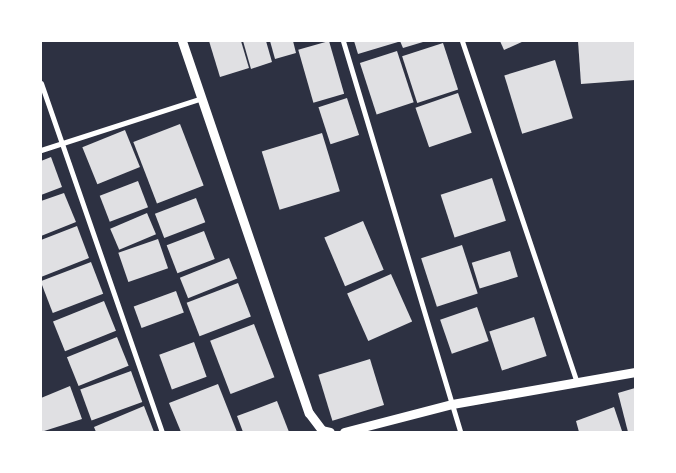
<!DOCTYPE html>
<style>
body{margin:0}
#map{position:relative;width:676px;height:473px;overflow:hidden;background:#2d3142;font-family:"Sofia Sans Condensed",sans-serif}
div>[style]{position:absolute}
.building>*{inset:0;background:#e0e0e3;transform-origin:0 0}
.minor>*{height:5px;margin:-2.5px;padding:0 2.5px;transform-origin:2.5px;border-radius:2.5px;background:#fff}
.tertiary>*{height:9px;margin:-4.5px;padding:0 4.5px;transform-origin:4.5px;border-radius:4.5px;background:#fff}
span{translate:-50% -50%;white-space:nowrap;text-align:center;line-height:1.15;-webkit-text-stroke:4.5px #fff;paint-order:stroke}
.frame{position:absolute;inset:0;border:42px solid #fff;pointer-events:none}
</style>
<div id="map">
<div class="building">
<i style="clip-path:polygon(209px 41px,241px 41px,249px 68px,220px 77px)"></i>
<i style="clip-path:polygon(243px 41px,266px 41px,272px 62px,251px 69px)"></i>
<i style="clip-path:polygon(270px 41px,293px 41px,296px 53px,275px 59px)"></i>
<i style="left:329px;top:41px;width:55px;height:32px;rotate:74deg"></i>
<i style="clip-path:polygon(354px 41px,397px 41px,398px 42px,358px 54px)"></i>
<i style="clip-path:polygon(400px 41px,423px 41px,423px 42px,403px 48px)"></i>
<i style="clip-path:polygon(500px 41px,524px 41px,504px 50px)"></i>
<i style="clip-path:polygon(578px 41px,635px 41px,635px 80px,581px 84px)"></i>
<i style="left:443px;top:43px;width:49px;height:43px;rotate:72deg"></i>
<i style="left:397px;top:51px;width:54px;height:39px;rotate:72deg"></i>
<i style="left:555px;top:60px;width:61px;height:53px;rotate:73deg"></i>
<i style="left:458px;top:93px;width:42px;height:45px;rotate:71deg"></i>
<i style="left:347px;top:98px;width:39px;height:30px;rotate:72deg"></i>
<i style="left:180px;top:124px;width:66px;height:50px;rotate:69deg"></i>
<i style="left:125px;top:130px;width:40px;height:46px;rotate:68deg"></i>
<i style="left:322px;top:133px;width:61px;height:63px;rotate:73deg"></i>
<i style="clip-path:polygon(51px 157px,62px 187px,41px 195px,41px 161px)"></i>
<i style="left:492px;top:178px;width:45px;height:54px;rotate:72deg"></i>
<i style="left:138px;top:181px;width:28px;height:41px;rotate:69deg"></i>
<i style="clip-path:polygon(64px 193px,76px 222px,41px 236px,41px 201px)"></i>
<i style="left:196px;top:198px;width:26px;height:44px;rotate:69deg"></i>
<i style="left:147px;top:213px;width:23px;height:40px;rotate:67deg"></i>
<i style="left:363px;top:221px;width:53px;height:42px;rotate:67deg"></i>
<i style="clip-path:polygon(77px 226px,89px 258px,41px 277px,41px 240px)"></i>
<i style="left:204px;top:231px;width:30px;height:40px;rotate:69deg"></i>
<i style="left:158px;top:239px;width:31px;height:42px;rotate:71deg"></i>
<i style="left:462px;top:245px;width:51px;height:43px;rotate:72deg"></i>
<i style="left:510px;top:251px;width:27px;height:40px;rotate:73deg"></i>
<i style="left:229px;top:258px;width:22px;height:53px;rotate:68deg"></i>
<i style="left:91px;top:262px;width:34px;height:54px;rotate:69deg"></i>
<i style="left:391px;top:274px;width:52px;height:48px;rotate:66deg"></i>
<i style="left:238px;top:283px;width:36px;height:55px;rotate:69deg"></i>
<i style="left:176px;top:291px;width:23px;height:45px;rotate:70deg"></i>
<i style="left:104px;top:301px;width:32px;height:55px;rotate:68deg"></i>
<i style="left:477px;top:307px;width:36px;height:39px;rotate:71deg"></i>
<i style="left:534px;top:317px;width:41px;height:47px;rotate:72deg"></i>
<i style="left:254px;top:324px;width:57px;height:47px;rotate:69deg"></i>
<i style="left:117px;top:337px;width:31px;height:54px;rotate:68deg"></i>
<i style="left:194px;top:342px;width:37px;height:37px;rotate:70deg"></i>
<i style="left:370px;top:359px;width:48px;height:54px;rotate:73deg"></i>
<i style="left:131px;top:371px;width:33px;height:54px;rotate:70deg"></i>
<i style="clip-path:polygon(218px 384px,237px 432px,181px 432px,169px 403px)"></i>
<i style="clip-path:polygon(70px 386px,82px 419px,41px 432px,41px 398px)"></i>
<i style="clip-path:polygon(635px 388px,635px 432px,628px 432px,618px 393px)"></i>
<i style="clip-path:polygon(277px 401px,289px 432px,243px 432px,237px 416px)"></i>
<i style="clip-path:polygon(144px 406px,154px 432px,96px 432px,94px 427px)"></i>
<i style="clip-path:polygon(614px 407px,622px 431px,579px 432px,576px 421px)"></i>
</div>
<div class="minor">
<i style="left:343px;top:41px;width:408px;rotate:73.3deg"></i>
<i style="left:462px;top:41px;width:360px;rotate:71.4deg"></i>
<i style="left:41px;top:83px;width:369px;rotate:70.9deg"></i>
<i style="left:41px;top:150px;width:169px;rotate:-17.9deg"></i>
</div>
<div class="tertiary">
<i style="left:182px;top:41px;width:393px;rotate:71.2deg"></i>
<i style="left:309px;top:413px;width:21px;rotate:53deg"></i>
<i style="left:322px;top:430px;width:8px;rotate:14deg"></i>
<i style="left:344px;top:432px;width:112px;rotate:-14.5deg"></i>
<i style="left:452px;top:404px;width:186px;rotate:-9.9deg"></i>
</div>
<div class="frame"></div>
</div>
